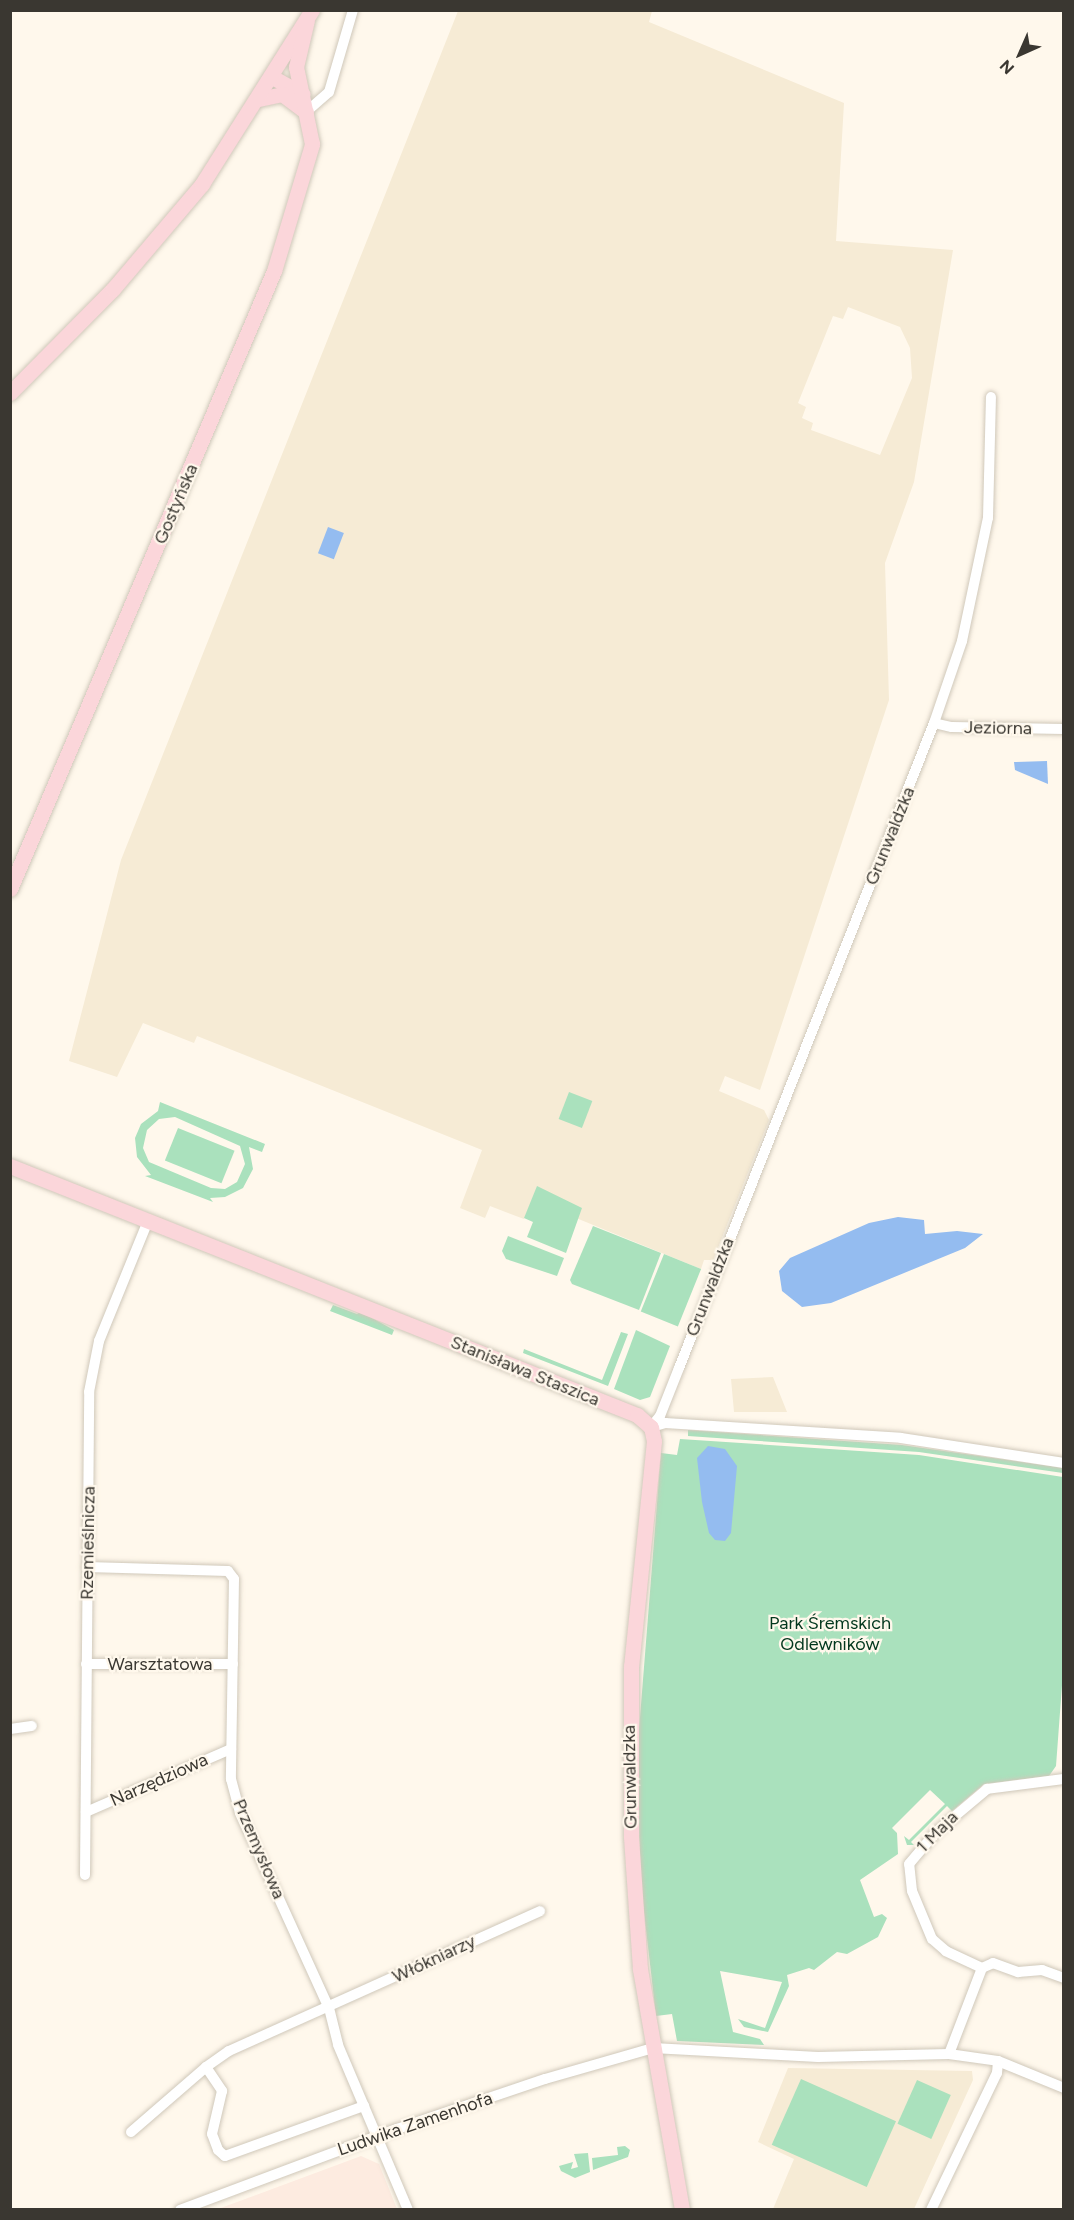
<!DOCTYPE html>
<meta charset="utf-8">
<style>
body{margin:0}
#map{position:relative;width:1074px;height:2220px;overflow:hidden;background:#fff8ec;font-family:Figtree,sans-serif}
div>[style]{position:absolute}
.commercial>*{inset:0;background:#fdebe0}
.built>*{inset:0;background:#f6ebd5}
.green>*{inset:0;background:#aae1bd;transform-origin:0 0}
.water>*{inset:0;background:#94bcf0;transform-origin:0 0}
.roads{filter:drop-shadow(0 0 2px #d0c8ba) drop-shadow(0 0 2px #d0c8ba)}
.minor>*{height:10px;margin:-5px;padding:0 5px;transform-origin:5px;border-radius:5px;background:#fff}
.secondary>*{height:15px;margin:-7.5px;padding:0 7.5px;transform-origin:7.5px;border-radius:7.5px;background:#fbd6da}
span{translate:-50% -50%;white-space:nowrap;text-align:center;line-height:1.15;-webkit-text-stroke:4.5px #fff8ec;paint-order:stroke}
.street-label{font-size:18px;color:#3a3731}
.park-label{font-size:18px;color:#03371d}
.frame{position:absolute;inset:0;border:12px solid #3a3731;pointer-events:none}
.north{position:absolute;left:990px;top:24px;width:60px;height:60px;-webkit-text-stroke:4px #fff8ec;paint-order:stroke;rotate:225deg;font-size:16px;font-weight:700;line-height:24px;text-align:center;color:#3a3731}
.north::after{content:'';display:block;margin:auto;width:21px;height:27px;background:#3a3731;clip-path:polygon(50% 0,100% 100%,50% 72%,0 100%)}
</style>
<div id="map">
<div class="commercial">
<i style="clip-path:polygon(361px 2156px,379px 2164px,397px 2209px,218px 2209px)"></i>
</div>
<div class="built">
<i style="clip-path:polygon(evenodd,458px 11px,652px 11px,649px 22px,844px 103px,836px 241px,953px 250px,914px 482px,885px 563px,889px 700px,760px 1090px,725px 1076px,719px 1091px,764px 1110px,769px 1120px,713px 1260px,704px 1260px,701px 1269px,532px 1200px,524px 1219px,490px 1206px,485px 1218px,460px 1208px,482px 1150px,197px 1036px,194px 1043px,143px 1023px,117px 1077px,69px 1061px,121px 860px,458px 11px,848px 307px,900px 327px,910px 348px,912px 378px,880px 455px,811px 430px,813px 423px,802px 418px,806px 407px,798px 403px,833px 316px,843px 319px,848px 307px)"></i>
<i style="clip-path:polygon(773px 1377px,787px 1412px,734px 1412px,731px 1379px)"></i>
<i style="clip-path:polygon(788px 2068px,972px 2071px,973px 2080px,914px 2209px,773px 2209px,794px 2159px,758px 2142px)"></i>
</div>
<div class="green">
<i style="left:569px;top:1092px;width:25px;height:29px;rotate:21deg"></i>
<i style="clip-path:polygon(evenodd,160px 1102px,265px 1144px,262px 1152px,249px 1147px,253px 1169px,243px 1188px,225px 1197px,210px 1198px,213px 1202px,145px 1176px,151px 1175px,137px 1157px,135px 1138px,141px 1124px,158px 1111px,160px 1102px,175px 1117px,240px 1146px,245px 1164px,237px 1182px,225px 1189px,211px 1188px,149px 1162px,143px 1148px,147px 1130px,159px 1119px,175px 1117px)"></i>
<i style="left:178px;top:1128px;width:61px;height:35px;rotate:22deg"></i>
<i style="clip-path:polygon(537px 1186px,582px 1208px,566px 1253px,527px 1237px,533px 1222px,524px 1218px)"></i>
<i style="clip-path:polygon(593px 1226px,661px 1253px,639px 1310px,572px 1284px,570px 1280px)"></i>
<i style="clip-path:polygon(508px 1236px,564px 1258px,557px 1276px,506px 1259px,502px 1251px)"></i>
<i style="left:664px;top:1254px;width:40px;height:62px;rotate:22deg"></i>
<i style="clip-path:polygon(333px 1305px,357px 1314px,361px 1312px,394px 1330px,392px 1335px,330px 1311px)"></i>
<i style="clip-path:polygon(636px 1330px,670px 1346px,650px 1397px,640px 1400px,614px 1389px)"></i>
<i style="clip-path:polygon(621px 1332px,628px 1334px,608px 1386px,523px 1353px,524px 1349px,602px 1380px)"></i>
<i style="clip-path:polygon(688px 1430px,902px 1445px,1063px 1468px,1063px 1473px,919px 1452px,688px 1436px)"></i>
<i style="clip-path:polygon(680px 1439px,919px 1455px,1063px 1477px,1063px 1672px,1056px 1766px,1049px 1776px,984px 1784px,952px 1811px,947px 1806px,911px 1842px,914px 1845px,907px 1845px,904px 1836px,909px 1840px,945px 1804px,930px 1790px,892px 1828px,897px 1833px,898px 1854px,860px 1880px,874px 1917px,882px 1914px,887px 1918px,878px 1937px,847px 1954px,837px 1952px,814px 1970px,809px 1968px,787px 1975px,789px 1986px,768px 2032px,744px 2027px,738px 2019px,765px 2028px,782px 1982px,720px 1971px,733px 2032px,760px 2039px,764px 2045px,677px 2041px,672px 2014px,656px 2016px,641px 1886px,637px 1755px,661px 1453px,677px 1455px)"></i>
<i style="left:801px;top:2079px;width:104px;height:72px;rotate:24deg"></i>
<i style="left:917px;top:2080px;width:37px;height:48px;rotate:24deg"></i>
<i style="clip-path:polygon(625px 2146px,630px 2150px,628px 2157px,593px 2170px,592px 2158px,618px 2155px,617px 2147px)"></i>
<i style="clip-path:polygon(588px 2153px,590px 2172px,575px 2178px,561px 2171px,559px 2166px,573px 2162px,571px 2169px,578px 2167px,574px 2154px)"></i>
</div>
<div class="water">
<i style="left:328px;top:527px;width:17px;height:28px;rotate:21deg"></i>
<i style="clip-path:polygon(1047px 761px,1048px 784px,1015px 770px,1014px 762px)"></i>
<i style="clip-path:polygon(898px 1217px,924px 1220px,925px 1234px,957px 1231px,983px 1234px,965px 1248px,831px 1303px,802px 1307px,782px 1291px,779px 1271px,790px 1258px,869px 1223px)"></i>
<i style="clip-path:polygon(708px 1446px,725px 1449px,737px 1466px,731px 1533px,725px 1541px,715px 1540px,709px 1533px,702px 1502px,697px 1458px)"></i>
</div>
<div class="roads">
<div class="minor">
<i style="left:306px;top:112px;width:30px;rotate:-41deg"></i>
<i style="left:329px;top:92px;width:85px;rotate:-73.7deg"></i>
<i style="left:934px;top:723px;width:18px;rotate:13deg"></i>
<i style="left:952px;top:727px;width:112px;rotate:1deg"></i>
<i style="left:651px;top:1427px;width:14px;rotate:-51deg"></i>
<i style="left:660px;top:1416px;width:52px;rotate:-68.4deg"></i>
<i style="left:679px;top:1368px;width:694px;rotate:-68.43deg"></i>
<i style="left:934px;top:723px;width:87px;rotate:-71.1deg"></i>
<i style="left:962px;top:641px;width:126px;rotate:-78.1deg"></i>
<i style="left:988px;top:518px;width:121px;rotate:-88.6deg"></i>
<i style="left:652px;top:1427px;width:14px;rotate:-17deg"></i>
<i style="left:665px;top:1423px;width:236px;rotate:3.6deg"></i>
<i style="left:901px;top:1438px;width:165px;rotate:8.7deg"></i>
<i style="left:87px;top:1567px;width:141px;rotate:1.6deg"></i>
<i style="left:228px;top:1571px;width:10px;rotate:53deg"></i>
<i style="left:234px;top:1579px;width:200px;rotate:90.9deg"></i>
<i style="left:231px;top:1779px;width:35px;rotate:75deg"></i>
<i style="left:240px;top:1813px;width:214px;rotate:65.5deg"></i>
<i style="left:329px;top:2008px;width:38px;rotate:76deg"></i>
<i style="left:338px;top:2045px;width:179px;rotate:67deg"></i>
<i style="left:86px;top:1664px;width:147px"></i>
<i style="left:10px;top:1729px;width:22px;rotate:-8deg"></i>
<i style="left:86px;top:1812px;width:158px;rotate:-23.5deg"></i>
<i style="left:85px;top:1875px;width:483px;rotate:-89.5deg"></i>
<i style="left:89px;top:1392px;width:52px;rotate:-78.9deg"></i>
<i style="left:99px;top:1341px;width:130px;rotate:-67.8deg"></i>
<i style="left:982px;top:1968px;width:40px;rotate:-155deg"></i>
<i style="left:946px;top:1951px;width:18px;rotate:-139deg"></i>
<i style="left:932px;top:1939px;width:52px;rotate:-112.6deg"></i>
<i style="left:912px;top:1891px;width:27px;rotate:-96deg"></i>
<i style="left:909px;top:1864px;width:42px;rotate:-49.8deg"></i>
<i style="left:936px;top:1832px;width:67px;rotate:-40.1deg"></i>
<i style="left:987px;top:1789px;width:78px;rotate:-7.4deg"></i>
<i style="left:949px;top:2054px;width:92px;rotate:-69deg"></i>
<i style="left:982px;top:1968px;width:12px;rotate:-24deg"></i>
<i style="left:993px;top:1963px;width:27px;rotate:20deg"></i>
<i style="left:1018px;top:1972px;width:24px;rotate:-5deg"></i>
<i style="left:1042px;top:1970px;width:23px;rotate:20deg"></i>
<i style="left:206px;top:2067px;width:29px;rotate:56deg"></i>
<i style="left:222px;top:2091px;width:44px;rotate:103.1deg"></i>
<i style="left:212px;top:2134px;width:17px;rotate:69deg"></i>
<i style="left:218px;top:2150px;width:9px;rotate:41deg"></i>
<i style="left:225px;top:2156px;width:148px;rotate:-19.8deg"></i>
<i style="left:131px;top:2132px;width:99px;rotate:-40.9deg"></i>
<i style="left:206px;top:2067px;width:28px;rotate:-35deg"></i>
<i style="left:229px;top:2051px;width:341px;rotate:-24.2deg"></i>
<i style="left:180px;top:2210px;width:232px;rotate:-20.5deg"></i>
<i style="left:397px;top:2129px;width:156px;rotate:-18.7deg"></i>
<i style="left:545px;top:2079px;width:112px;rotate:-16deg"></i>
<i style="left:653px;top:2048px;width:165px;rotate:3.1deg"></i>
<i style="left:818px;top:2057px;width:131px;rotate:-1.3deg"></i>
<i style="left:949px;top:2054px;width:49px;rotate:8.1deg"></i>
<i style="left:998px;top:2061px;width:71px;rotate:22.2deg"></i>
<i style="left:931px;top:2210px;width:152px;rotate:-64.3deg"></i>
<i style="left:997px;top:2073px;width:12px;rotate:-85deg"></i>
</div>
<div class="secondary">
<i style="left:272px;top:77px;width:35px;rotate:29deg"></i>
<i style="left:259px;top:99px;width:24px;rotate:-12deg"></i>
<i style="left:282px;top:94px;width:30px;rotate:37deg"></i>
<i style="left:10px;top:393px;width:146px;rotate:-45.3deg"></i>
<i style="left:113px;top:289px;width:138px;rotate:-49.7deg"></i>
<i style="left:202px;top:184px;width:206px;rotate:-57.7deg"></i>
<i style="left:10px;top:889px;width:672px;rotate:-66.87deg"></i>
<i style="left:274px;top:271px;width:133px;rotate:-73.3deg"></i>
<i style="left:312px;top:144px;width:79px;rotate:-101.7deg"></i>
<i style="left:296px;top:67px;width:48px;rotate:-76.8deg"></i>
<i style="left:10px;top:1166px;width:675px;rotate:21.66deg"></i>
<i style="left:637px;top:1415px;width:18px;rotate:41deg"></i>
<i style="left:651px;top:1427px;width:14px;rotate:78deg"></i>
<i style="left:654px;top:1441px;width:226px;rotate:95.8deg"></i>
<i style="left:631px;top:1666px;width:171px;rotate:90deg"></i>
<i style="left:631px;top:1837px;width:132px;rotate:86.1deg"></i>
<i style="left:640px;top:1969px;width:245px;rotate:80.1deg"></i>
</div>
</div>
<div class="street-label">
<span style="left:176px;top:504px;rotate:-67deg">Gostyńska</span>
<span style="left:998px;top:728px;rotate:1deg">Jeziorna</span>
<span style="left:890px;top:836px;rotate:-68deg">Grunwaldzka</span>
<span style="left:710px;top:1287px;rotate:-69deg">Grunwaldzka</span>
<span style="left:525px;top:1371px;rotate:22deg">Stanisława Staszica</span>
<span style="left:88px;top:1543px;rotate:-89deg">Rzemieślnicza</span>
<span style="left:160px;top:1664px">Warsztatowa</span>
<span style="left:630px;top:1777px;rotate:-91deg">Grunwaldzka</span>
<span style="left:159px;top:1780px;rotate:-24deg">Narzędziowa</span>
<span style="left:937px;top:1832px;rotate:-45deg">1 Maja</span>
<span style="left:259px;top:1849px;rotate:67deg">Przemysłowa</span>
<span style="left:434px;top:1959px;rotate:-25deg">Włókniarzy</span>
<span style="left:415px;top:2124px;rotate:-19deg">Ludwika Zamenhofa</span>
</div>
<div class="park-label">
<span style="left:830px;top:1634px">Park Śremskich<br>Odlewników</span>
</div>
<div class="frame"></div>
<div class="north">N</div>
</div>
